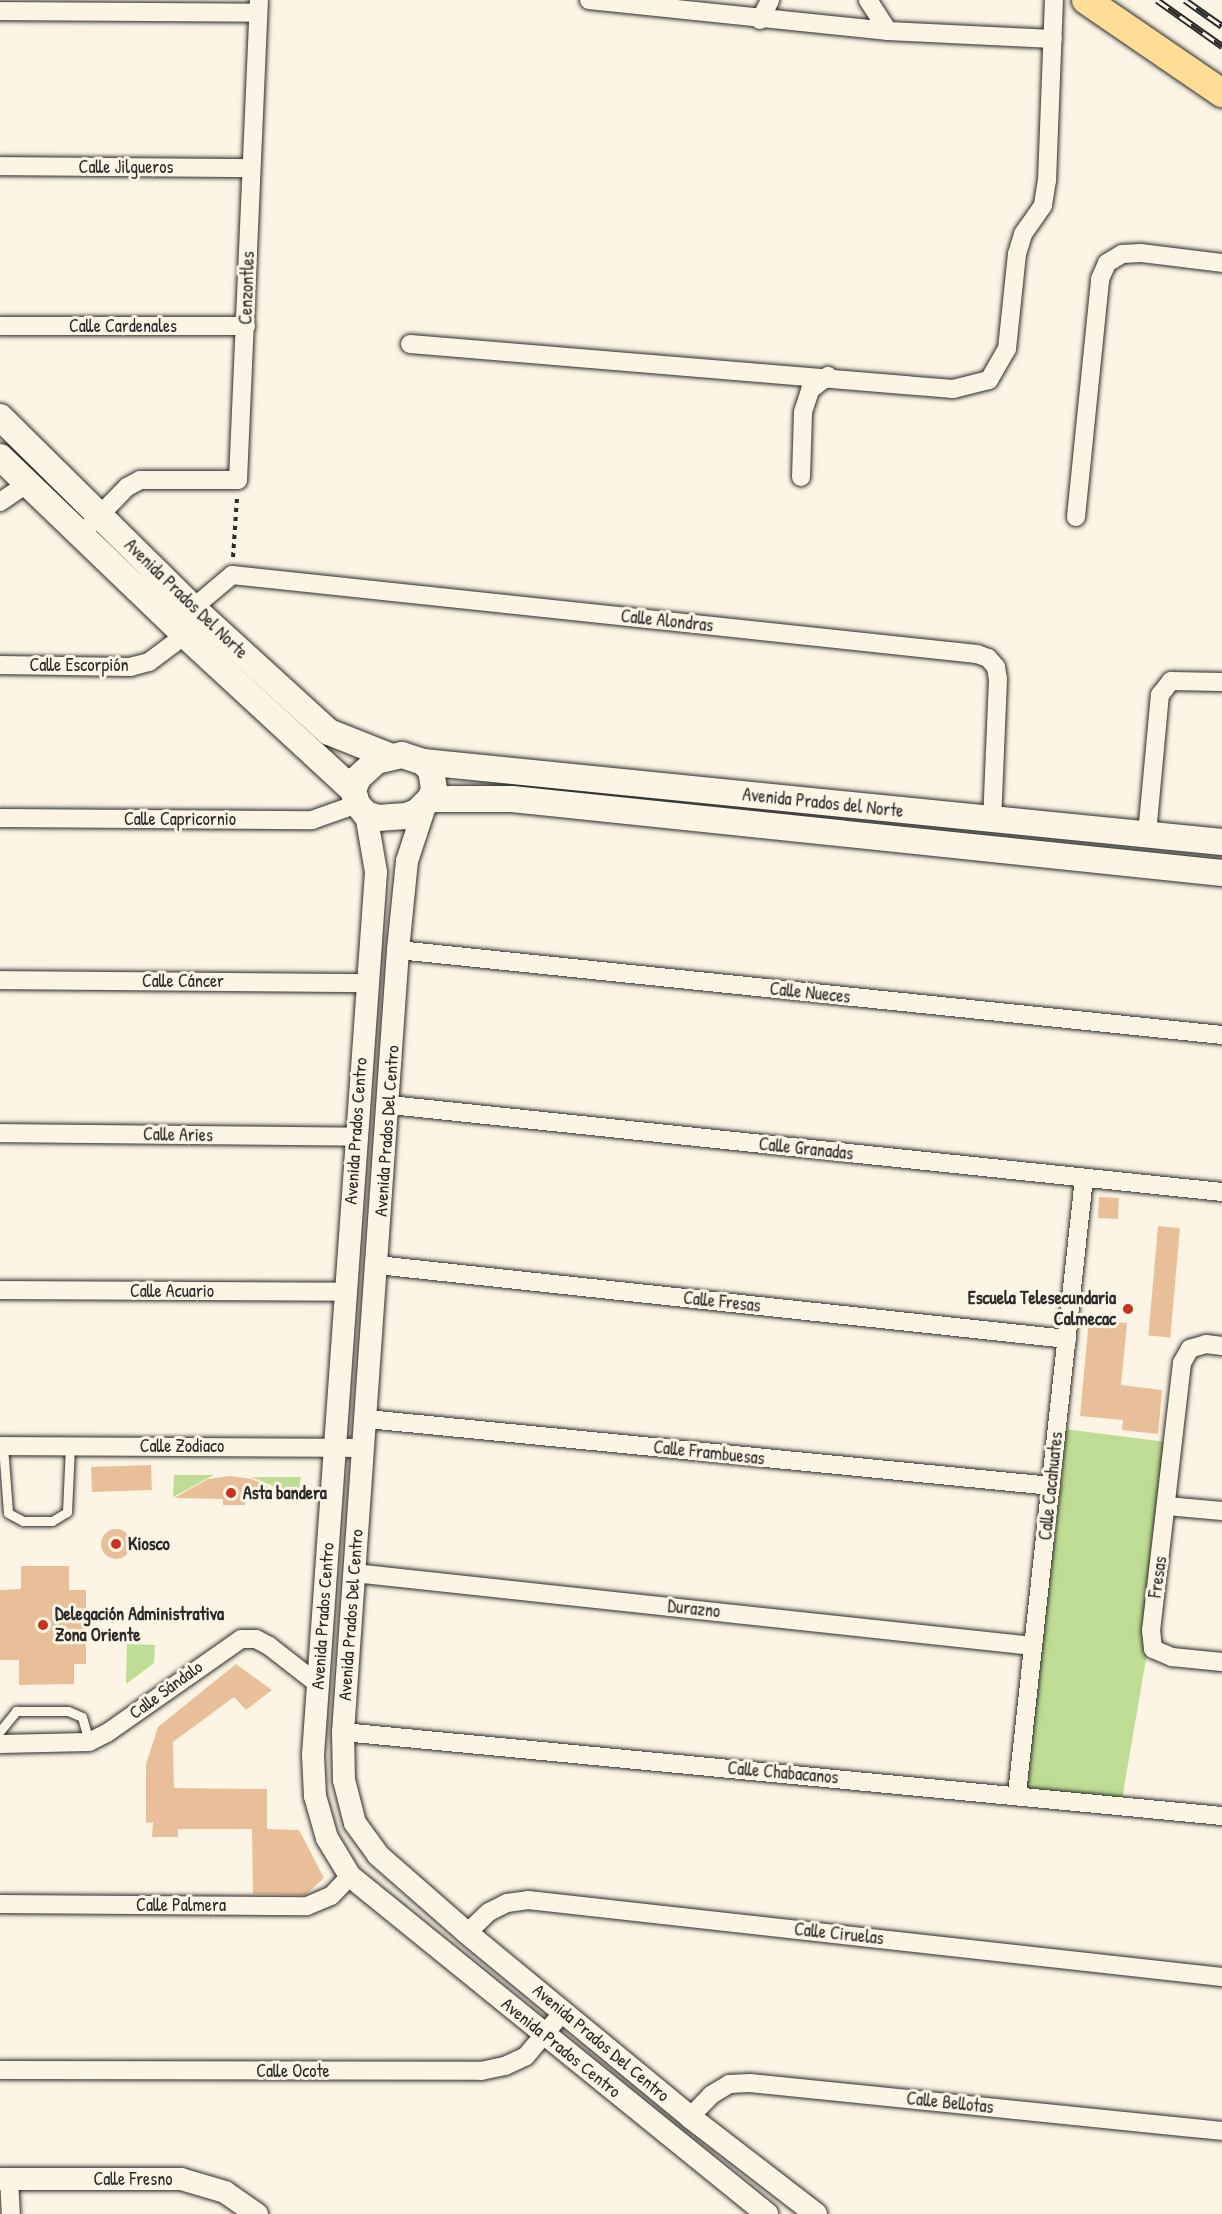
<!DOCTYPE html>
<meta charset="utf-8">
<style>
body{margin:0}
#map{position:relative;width:1222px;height:2214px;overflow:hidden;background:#fcf5e5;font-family:"Patrick Hand",sans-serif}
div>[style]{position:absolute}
.green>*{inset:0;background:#bedc93}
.building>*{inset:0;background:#e9bf99;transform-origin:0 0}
.round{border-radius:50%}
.path>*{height:4px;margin-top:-2px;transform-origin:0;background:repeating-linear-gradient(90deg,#2b2b2b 0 4.5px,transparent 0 9px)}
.roads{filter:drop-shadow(0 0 2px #2b2b2b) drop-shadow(0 0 2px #2b2b2b)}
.service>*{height:9px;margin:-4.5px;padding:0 4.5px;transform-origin:4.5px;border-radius:4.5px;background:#fcf5e5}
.minor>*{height:18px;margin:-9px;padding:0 9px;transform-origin:9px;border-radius:9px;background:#fcf5e5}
.tertiary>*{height:22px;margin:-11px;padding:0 11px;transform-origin:11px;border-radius:11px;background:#fcf5e5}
.secondary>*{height:26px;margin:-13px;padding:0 13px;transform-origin:13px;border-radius:13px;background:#fcf5e5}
.primary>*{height:28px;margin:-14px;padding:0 14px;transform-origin:14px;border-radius:14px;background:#fedd96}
.rail>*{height:7px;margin-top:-3.5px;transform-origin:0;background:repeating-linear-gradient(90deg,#fcf5e5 0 14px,#2b2b2b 0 28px);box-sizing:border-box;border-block:2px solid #2b2b2b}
.dots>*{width:16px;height:16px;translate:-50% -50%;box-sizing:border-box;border:3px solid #fcf5e5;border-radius:50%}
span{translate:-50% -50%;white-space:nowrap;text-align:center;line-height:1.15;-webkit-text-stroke:6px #fcf5e5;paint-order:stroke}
.street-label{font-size:18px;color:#2b2b2b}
.poi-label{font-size:18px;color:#2b2b2b;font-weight:700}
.right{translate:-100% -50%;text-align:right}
.left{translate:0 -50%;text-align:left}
</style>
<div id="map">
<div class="green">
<i style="clip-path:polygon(1057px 1428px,1174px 1443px,1151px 1630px,1121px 1805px,1017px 1794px)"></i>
<i style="clip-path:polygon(174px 1475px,214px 1475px,173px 1497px)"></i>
<i style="clip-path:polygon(251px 1477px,301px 1477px,297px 1503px,271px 1485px)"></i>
<i style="clip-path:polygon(127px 1644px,155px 1645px,154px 1663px,126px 1684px)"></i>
</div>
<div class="building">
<i style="left:1099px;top:1197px;width:20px;height:21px;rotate:3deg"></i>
<i style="left:1158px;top:1226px;width:22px;height:110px;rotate:5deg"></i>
<i style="clip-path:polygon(1089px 1319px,1127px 1323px,1121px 1385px,1162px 1390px,1158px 1434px,1122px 1430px,1123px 1420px,1080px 1416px)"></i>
<i style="left:151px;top:1465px;width:25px;height:60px;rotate:88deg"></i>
<i style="clip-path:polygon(230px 1476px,252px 1479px,299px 1501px,246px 1500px,245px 1505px,223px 1505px,223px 1499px,174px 1498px,208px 1479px)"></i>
<i class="round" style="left:101px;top:1529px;width:30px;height:30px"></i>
<i style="clip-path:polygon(21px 1566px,69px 1566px,69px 1590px,86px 1590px,86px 1664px,74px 1664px,74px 1684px,19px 1685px,19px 1660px,0 1660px,0 1590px,21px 1589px)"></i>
<i style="clip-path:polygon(236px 1664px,272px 1690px,246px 1710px,234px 1697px,173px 1742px,174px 1788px,267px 1789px,267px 1829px,299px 1830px,324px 1878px,305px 1895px,253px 1894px,252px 1829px,178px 1829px,178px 1837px,152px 1837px,153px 1822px,146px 1823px,146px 1764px,158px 1727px)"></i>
</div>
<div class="path">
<i style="left:233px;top:557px;width:59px;rotate:-86.1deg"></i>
</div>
<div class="roads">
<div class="service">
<i style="left:3px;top:1446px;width:67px;rotate:85.7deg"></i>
<i style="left:8px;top:1513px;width:17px;rotate:28deg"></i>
<i style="left:23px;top:1521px;width:29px"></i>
<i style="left:52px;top:1521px;width:17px;rotate:-31deg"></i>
<i style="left:67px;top:1512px;width:66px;rotate:-87.4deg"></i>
<i style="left:0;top:1731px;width:26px;rotate:-51deg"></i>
<i style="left:16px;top:1711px;width:52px"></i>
<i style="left:68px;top:1711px;width:15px;rotate:23deg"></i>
<i style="left:82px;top:1717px;width:26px;rotate:74deg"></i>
</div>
<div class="minor">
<i style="left:589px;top:0;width:301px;rotate:5.9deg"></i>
<i style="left:868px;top:0;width:37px;rotate:57deg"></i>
<i style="left:888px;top:31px;width:165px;rotate:2.8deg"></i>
<i style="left:0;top:11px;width:258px;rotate:0.4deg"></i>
<i style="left:760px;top:20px;width:22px;rotate:-63deg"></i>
<i style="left:0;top:166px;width:251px;rotate:0.5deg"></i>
<i style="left:0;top:326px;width:246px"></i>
<i style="left:410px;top:344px;width:545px;rotate:4.74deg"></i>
<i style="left:953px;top:389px;width:37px;rotate:-14deg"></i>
<i style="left:989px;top:380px;width:36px;rotate:-60deg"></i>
<i style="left:1007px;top:349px;width:96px;rotate:-84deg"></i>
<i style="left:1017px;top:254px;width:21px;rotate:-73deg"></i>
<i style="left:1023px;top:234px;width:35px;rotate:-55deg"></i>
<i style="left:1043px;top:205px;width:24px;rotate:-81deg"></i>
<i style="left:1047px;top:181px;width:181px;rotate:-87.8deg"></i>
<i style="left:801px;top:477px;width:65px;rotate:-88.2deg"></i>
<i style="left:803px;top:412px;width:23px;rotate:-72deg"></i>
<i style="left:810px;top:390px;width:23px;rotate:-38deg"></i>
<i style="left:0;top:502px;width:32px;rotate:-34deg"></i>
<i style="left:1076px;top:517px;width:239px;rotate:-84.2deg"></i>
<i style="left:1100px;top:279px;width:17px;rotate:-66deg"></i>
<i style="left:1107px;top:263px;width:17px;rotate:-31deg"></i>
<i style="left:1122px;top:254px;width:19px;rotate:-3deg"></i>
<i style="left:1141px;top:253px;width:82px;rotate:7deg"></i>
<i style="left:92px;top:523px;width:50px;rotate:-45.8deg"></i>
<i style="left:127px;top:487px;width:15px;rotate:-28deg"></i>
<i style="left:140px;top:480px;width:98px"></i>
<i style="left:238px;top:480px;width:480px;rotate:-87.5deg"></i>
<i style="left:193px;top:608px;width:51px;rotate:-40.2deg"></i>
<i style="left:232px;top:575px;width:749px;rotate:6.05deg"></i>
<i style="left:977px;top:654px;width:12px;rotate:20deg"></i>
<i style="left:988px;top:658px;width:12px;rotate:48deg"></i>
<i style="left:996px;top:667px;width:12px;rotate:81deg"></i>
<i style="left:998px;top:679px;width:141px;rotate:92.4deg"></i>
<i style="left:0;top:665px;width:130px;rotate:0.9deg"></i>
<i style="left:130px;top:667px;width:20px;rotate:-15deg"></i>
<i style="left:149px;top:662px;width:45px;rotate:-36.9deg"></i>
<i style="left:0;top:818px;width:312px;rotate:0.4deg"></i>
<i style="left:312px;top:820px;width:48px;rotate:-19.6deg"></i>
<i style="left:1147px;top:834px;width:140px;rotate:-84.7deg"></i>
<i style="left:1160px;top:695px;width:18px;rotate:-52deg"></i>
<i style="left:1171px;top:681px;width:51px;rotate:1.1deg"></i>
<i style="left:398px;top:950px;width:828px;rotate:5.89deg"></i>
<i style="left:0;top:980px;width:366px;rotate:0.5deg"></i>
<i style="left:390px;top:1105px;width:837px;rotate:5.97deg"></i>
<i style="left:0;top:1133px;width:356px;rotate:0.6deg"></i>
<i style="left:377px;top:1265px;width:694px;rotate:6.12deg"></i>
<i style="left:0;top:1290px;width:343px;rotate:0.3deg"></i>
<i style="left:1222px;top:1346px;width:16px;rotate:-173deg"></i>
<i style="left:1206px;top:1344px;width:17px;rotate:163deg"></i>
<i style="left:1190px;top:1349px;width:16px;rotate:120deg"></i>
<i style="left:1182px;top:1363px;width:269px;rotate:96.6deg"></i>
<i style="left:1151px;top:1630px;width:19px;rotate:84deg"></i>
<i style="left:1153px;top:1649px;width:21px;rotate:23deg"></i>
<i style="left:1172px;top:1657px;width:50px;rotate:5.7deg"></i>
<i style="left:367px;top:1419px;width:687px;rotate:5.59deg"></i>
<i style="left:0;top:1446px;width:363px;rotate:0.3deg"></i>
<i style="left:1167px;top:1506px;width:55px;rotate:5.2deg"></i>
<i style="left:354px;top:1573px;width:683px;rotate:6.14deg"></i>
<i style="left:343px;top:1732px;width:883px;rotate:5.46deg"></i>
<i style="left:0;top:1744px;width:89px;rotate:-1.3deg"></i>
<i style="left:89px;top:1742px;width:20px;rotate:-27deg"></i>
<i style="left:107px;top:1733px;width:164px;rotate:-35deg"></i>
<i style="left:241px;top:1639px;width:15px"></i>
<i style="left:256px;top:1639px;width:15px;rotate:28deg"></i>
<i style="left:269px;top:1646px;width:62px;rotate:37.8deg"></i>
<i style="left:1017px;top:1794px;width:620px;rotate:-83.79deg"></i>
<i style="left:0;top:1904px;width:307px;rotate:0.4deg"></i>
<i style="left:307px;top:1906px;width:26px;rotate:-23deg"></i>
<i style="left:331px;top:1896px;width:28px;rotate:-46deg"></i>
<i style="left:467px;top:1933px;width:30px;rotate:-44deg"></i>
<i style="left:489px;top:1912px;width:20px;rotate:-27deg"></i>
<i style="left:507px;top:1903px;width:21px;rotate:-8deg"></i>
<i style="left:528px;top:1900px;width:698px;rotate:6.33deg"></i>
<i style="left:0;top:2070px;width:481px;rotate:0.1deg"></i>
<i style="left:481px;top:2071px;width:25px;rotate:-12deg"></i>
<i style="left:505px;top:2066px;width:23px;rotate:-25deg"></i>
<i style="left:526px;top:2056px;width:57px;rotate:-49.9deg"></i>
<i style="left:690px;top:2117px;width:30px;rotate:-46deg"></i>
<i style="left:711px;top:2095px;width:21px;rotate:-31deg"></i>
<i style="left:729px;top:2084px;width:21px;rotate:-3deg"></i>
<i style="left:750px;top:2083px;width:474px;rotate:5.8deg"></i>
<i style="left:9px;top:2179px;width:35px;rotate:87deg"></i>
</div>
<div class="tertiary">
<i style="left:425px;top:806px;width:58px;rotate:108.1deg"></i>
<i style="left:407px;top:861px;width:89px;rotate:95.8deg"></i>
<i style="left:398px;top:950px;width:784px;rotate:94.02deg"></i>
<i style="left:343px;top:1732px;width:48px;rotate:88.8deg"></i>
<i style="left:344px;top:1780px;width:44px;rotate:75.7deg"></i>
<i style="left:355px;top:1823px;width:39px;rotate:54deg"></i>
<i style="left:378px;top:1855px;width:118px;rotate:41.2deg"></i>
<i style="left:467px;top:1933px;width:289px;rotate:39.5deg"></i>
<i style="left:690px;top:2117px;width:159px;rotate:37.6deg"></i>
<i style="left:366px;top:814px;width:59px;rotate:80.2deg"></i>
<i style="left:376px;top:872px;width:885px;rotate:94.08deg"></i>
<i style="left:313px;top:1755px;width:41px;rotate:87.2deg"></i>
<i style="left:315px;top:1796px;width:44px;rotate:74.1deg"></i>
<i style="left:327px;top:1838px;width:44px;rotate:58.8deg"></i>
<i style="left:350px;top:1876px;width:537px;rotate:39.03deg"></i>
<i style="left:0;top:2179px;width:181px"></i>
<i style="left:181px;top:2179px;width:46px;rotate:16.5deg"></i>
<i style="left:225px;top:2192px;width:39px;rotate:35deg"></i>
</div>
<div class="secondary">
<i style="left:0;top:417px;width:272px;rotate:44.7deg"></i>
<i style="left:193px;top:608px;width:184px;rotate:42.4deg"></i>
<i style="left:329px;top:732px;width:65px;rotate:21.8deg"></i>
<i style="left:0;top:457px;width:257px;rotate:43.9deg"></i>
<i style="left:185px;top:635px;width:229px;rotate:42.7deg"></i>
<i style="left:402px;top:755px;width:22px;rotate:18deg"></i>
<i style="left:423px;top:762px;width:11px;rotate:45deg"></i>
<i style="left:431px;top:770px;width:20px;rotate:81deg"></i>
<i style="left:434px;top:790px;width:10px;rotate:114deg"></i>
<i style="left:430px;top:799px;width:18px;rotate:135deg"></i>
<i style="left:417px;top:812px;width:12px;rotate:160deg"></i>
<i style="left:406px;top:816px;width:28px;rotate:176deg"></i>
<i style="left:378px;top:818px;width:13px;rotate:-162deg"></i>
<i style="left:366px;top:814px;width:13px;rotate:-132deg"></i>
<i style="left:357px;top:804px;width:15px;rotate:-106deg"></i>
<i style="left:353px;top:790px;width:13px;rotate:-67deg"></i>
<i style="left:358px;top:778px;width:25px;rotate:-43deg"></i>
<i style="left:376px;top:761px;width:27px;rotate:-13deg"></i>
<i style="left:423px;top:762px;width:803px;rotate:5.72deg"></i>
<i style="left:430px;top:799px;width:82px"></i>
<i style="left:512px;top:799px;width:714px;rotate:5.95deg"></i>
</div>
<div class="primary">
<i style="left:1086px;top:0;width:165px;rotate:34.4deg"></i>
</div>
</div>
<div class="rail">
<i style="left:1157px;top:0;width:80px;rotate:35.3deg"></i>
<i style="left:1185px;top:0;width:45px;rotate:35.1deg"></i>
</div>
<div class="dots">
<i style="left:1128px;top:1309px;background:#c8321e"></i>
<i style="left:231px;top:1493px;background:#c8321e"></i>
<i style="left:116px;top:1544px;background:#c8321e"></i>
<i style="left:43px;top:1625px;background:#c8321e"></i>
</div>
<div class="street-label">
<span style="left:126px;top:167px">Calle Jilgueros</span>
<span style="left:247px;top:288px;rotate:-88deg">Cenzontles</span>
<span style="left:123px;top:326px">Calle Cardenales</span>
<span style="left:186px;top:599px;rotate:44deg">Avenida Prados Del Norte</span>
<span style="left:667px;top:621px;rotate:6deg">Calle Alondras</span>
<span style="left:79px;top:665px">Calle Escorpión</span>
<span style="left:823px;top:803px;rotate:6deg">Avenida Prados del Norte</span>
<span style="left:180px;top:819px">Calle Capricornio</span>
<span style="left:183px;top:981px">Calle Cáncer</span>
<span style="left:810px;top:993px;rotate:6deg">Calle Nueces</span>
<span style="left:356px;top:1131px;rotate:-86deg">Avenida Prados Centro</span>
<span style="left:387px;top:1131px;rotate:-86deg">Avenida Prados Del Centro</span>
<span style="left:178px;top:1135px;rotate:1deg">Calle Aries</span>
<span style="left:806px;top:1149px;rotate:6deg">Calle Granadas</span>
<span style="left:172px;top:1291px">Calle Acuario</span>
<span style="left:722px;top:1302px;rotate:6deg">Calle Fresas</span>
<span style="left:182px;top:1446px">Calle Zodiaco</span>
<span style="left:709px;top:1453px;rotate:6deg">Calle Frambuesas</span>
<span style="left:1051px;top:1486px;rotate:-84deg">Calle Cacahuates</span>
<span style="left:1158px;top:1577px;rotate:-82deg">Fresas</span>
<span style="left:694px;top:1609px;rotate:6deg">Durazno</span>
<span style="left:351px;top:1615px;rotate:-86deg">Avenida Prados Del Centro</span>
<span style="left:323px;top:1616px;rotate:-86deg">Avenida Prados Centro</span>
<span style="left:166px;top:1690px;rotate:-36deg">Calle Sándalo</span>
<span style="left:783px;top:1773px;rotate:5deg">Calle Chabacanos</span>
<span style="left:181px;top:1905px">Calle Palmera</span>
<span style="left:839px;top:1934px;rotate:6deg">Calle Ciruelas</span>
<span style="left:601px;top:2043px;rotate:40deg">Avenida Prados Del Centro</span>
<span style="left:561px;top:2048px;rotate:39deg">Avenida Prados Centro</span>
<span style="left:293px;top:2071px">Calle Ocote</span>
<span style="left:950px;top:2103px;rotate:6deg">Calle Bellotas</span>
<span style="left:133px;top:2179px">Calle Fresno</span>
</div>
<div class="poi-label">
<span class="right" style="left:1116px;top:1309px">Escuela Telesecundaria<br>Calmecac</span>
<span class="left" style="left:243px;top:1493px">Asta bandera</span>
<span class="left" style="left:128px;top:1544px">Kiosco</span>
<span class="left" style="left:55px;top:1625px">Delegación Administrativa<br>Zona Oriente</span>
</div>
</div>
